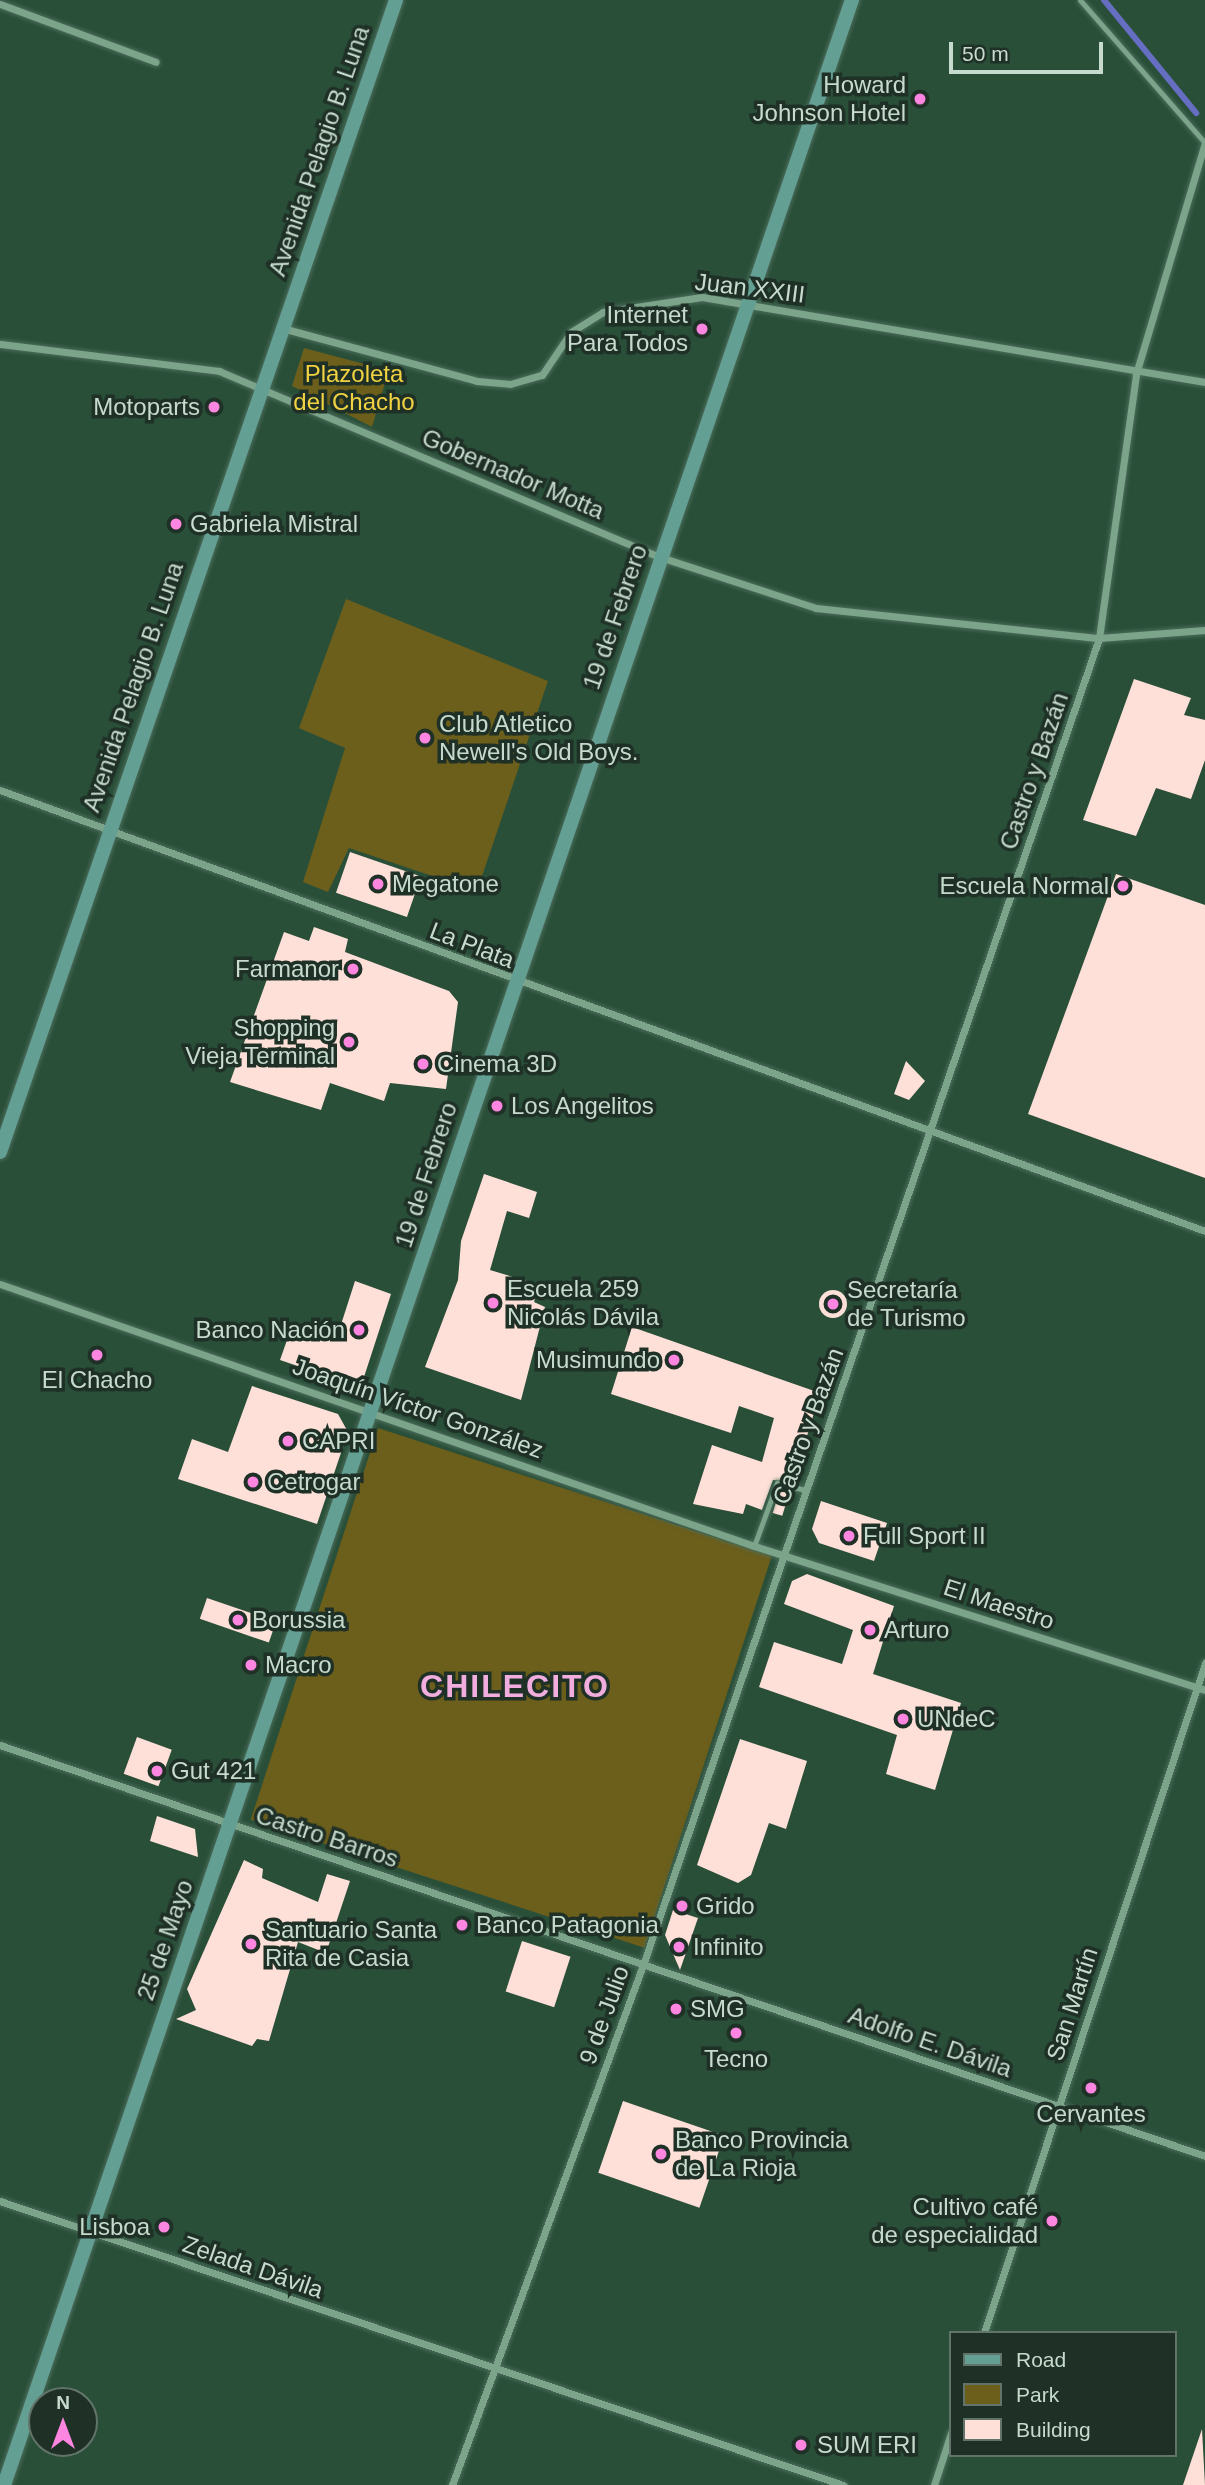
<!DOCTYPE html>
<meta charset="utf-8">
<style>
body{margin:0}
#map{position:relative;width:1205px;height:2485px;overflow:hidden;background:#294f39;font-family:Helvetica,sans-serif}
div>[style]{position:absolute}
.green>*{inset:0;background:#6c5e1b;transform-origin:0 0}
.stream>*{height:6px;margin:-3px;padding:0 3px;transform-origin:3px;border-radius:3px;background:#666ec2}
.building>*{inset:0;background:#fee0d8;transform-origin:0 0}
.round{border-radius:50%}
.roads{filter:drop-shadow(0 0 2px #4c6d5b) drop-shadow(0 0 2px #4c6d5b)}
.service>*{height:5px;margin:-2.5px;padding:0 2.5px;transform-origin:2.5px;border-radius:2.5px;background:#7ca48b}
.minor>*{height:7px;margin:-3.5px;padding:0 3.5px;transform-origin:3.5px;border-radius:3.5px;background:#7ca48b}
.secondary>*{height:14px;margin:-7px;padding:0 7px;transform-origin:7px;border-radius:7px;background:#649f94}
.dots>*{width:19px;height:19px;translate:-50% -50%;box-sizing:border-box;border:4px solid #1f3026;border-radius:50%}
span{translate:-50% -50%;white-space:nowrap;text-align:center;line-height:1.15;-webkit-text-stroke:7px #1f3026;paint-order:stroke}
.poi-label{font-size:24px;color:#c6dbcd}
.right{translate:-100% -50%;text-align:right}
.left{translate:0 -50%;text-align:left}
.street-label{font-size:24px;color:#c6dbcd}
.park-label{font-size:24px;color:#f0d242}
.district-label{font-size:32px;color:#f0adde;font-weight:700;letter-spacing:2px}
.legend{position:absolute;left:949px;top:2331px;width:228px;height:126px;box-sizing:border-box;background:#1f3026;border:2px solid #627469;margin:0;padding:9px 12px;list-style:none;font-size:21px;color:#c6dbcd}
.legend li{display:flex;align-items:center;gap:14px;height:35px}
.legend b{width:35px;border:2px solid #627469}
.north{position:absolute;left:28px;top:2387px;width:70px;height:70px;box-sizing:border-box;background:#1f3026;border:2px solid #627469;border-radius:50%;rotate:0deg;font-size:19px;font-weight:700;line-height:28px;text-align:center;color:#c6dbcd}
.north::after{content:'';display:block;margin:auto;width:24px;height:32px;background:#fe86e1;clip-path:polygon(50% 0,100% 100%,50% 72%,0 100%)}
.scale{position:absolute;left:949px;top:42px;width:154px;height:32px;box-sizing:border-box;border:4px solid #c6dbcd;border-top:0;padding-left:9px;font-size:21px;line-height:24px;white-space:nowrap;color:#c6dbcd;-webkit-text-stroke:5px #1f3026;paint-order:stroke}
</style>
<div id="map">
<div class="green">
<i style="clip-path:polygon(304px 348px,398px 373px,396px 385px,385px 383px,372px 427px,292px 386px)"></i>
<i style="clip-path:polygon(346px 599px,548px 681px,477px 891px,349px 848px,328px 892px,303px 882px,345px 748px,299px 728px)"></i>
<i style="left:378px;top:1428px;width:414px;height:412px;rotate:18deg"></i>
</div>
<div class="stream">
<i style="left:1104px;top:0;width:146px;rotate:50.8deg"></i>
</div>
<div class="building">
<i style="clip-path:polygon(1134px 679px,1191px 698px,1184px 715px,1205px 720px,1205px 760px,1191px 799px,1156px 788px,1136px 836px,1083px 820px)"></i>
<i style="left:350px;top:852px;width:75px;height:43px;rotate:19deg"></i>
<i style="clip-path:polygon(1116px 874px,1205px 905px,1205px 1178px,1028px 1114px)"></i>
<i style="clip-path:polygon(314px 927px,348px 939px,345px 952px,449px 991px,458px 1002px,446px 1089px,390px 1083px,384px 1101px,330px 1083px,321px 1110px,230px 1082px,284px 932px,309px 941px)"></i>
<i style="clip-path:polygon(906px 1061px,925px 1081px,909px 1100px,894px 1094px)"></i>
<i style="clip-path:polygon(484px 1174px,537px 1192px,529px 1218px,507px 1211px,490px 1270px,539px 1285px,534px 1302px,545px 1307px,521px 1400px,425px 1367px,458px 1280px,461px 1241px)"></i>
<i style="clip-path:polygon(355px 1281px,391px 1294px,364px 1377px,351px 1384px,280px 1360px,293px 1323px,337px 1337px)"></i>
<i class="round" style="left:819px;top:1290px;width:28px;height:28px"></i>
<i style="clip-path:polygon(632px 1327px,820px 1393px,793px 1482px,773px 1480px,762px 1510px,746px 1504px,743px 1514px,693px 1504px,712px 1445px,762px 1462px,774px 1418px,739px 1406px,731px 1433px,611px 1394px)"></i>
<i style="clip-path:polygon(252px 1386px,338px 1414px,348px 1432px,317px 1524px,178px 1479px,192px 1439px,228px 1452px)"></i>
<i style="left:780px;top:1489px;width:10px;height:25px;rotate:17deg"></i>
<i style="clip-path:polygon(821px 1501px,887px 1523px,874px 1561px,819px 1543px,812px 1529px)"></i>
<i style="clip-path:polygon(807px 1574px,894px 1606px,873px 1674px,961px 1703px,935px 1790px,886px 1774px,897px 1735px,759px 1687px,774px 1642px,842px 1664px,853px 1630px,784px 1604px,792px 1581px)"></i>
<i style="left:207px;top:1598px;width:73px;height:22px;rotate:19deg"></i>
<i style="left:137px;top:1737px;width:37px;height:39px;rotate:20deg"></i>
<i style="clip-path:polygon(740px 1739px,807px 1761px,786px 1829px,769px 1823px,751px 1875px,738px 1883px,697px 1865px)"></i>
<i style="clip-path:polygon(157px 1816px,195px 1829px,198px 1857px,150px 1841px)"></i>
<i style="clip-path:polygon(244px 1860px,263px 1869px,262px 1878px,318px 1902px,327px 1874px,350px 1881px,326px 1953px,298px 1942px,269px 2041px,257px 2039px,252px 2046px,176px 2019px,196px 2010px,187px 1989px)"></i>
<i style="clip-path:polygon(673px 1910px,698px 1918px,680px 1970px,665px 1935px)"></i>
<i style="left:522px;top:1941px;width:51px;height:53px;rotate:18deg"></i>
<i style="left:623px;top:2101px;width:107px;height:76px;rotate:19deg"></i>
<i style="clip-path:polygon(1202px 2429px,1205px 2485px,1183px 2485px)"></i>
</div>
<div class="roads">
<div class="service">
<i style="left:1080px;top:0;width:190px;rotate:48.8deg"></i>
<i style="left:754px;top:1546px;width:67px;rotate:-69.9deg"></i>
<i style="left:777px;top:1483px;width:29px;rotate:14deg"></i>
</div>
<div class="minor">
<i style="left:0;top:4px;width:166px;rotate:20.4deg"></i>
<i style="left:282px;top:328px;width:202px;rotate:15.2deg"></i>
<i style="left:477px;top:381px;width:33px;rotate:5deg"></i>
<i style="left:510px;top:384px;width:33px;rotate:-16deg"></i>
<i style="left:542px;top:375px;width:52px;rotate:-56deg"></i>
<i style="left:571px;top:332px;width:38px;rotate:-32deg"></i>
<i style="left:603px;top:312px;width:100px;rotate:-8.6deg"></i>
<i style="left:702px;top:297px;width:510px;rotate:9.59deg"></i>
<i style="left:0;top:344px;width:221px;rotate:7deg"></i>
<i style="left:219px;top:371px;width:479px;rotate:22.9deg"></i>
<i style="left:660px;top:557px;width:164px;rotate:18.1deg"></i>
<i style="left:816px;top:608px;width:285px;rotate:6.1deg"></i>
<i style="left:1099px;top:638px;width:106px;rotate:-4.3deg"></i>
<i style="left:0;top:790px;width:1283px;rotate:20.1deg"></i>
<i style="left:0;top:1284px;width:798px;rotate:19.16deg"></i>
<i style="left:754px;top:1546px;width:473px;rotate:17.7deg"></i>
<i style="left:0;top:1745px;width:1273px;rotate:18.83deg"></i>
<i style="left:0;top:2201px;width:890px;rotate:18.62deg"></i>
<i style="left:984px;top:2333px;width:706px;rotate:-71.74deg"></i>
<i style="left:452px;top:2485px;width:557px;rotate:-69.84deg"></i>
<i style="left:644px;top:1962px;width:1400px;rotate:-71.03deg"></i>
<i style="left:1099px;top:638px;width:267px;rotate:-82deg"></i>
<i style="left:1136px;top:374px;width:242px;rotate:-73.4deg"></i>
<i style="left:934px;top:2485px;width:55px;rotate:-71.9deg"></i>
</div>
<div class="secondary">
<i style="left:0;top:1152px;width:1218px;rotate:-71.03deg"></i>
<i style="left:4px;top:2485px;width:2626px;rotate:-71.16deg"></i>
</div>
</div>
<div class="dots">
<i style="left:920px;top:99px;background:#fe86e1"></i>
<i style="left:702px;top:329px;background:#fe86e1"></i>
<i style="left:214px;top:407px;background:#fe86e1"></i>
<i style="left:176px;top:524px;background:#fe86e1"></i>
<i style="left:425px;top:738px;background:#fe86e1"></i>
<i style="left:378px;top:884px;background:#fe86e1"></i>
<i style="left:1123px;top:886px;background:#fe86e1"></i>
<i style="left:353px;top:969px;background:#fe86e1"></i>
<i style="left:349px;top:1042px;background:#fe86e1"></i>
<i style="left:423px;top:1064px;background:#fe86e1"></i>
<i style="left:497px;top:1106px;background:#fe86e1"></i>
<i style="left:493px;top:1303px;background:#fe86e1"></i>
<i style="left:833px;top:1304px;background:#fe86e1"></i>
<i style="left:359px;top:1330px;background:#fe86e1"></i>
<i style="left:97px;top:1355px;background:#fe86e1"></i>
<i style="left:674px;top:1360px;background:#fe86e1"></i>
<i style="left:288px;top:1441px;background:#fe86e1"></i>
<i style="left:253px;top:1482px;background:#fe86e1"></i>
<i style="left:849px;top:1536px;background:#fe86e1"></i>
<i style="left:238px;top:1620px;background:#fe86e1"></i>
<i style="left:870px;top:1630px;background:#fe86e1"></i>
<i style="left:251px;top:1665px;background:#fe86e1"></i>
<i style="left:903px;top:1719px;background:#fe86e1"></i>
<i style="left:157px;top:1771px;background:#fe86e1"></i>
<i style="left:682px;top:1906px;background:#fe86e1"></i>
<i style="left:462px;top:1925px;background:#fe86e1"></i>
<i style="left:251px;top:1944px;background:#fe86e1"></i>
<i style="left:679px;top:1947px;background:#fe86e1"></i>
<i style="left:676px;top:2009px;background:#fe86e1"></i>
<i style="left:736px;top:2033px;background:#fe86e1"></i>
<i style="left:1091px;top:2088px;background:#fe86e1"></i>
<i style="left:661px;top:2154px;background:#fe86e1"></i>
<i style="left:1052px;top:2221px;background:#fe86e1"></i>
<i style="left:164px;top:2227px;background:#fe86e1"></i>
<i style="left:801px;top:2445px;background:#fe86e1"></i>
</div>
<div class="poi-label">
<span class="right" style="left:906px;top:99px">Howard<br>Johnson Hotel</span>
<span class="right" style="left:688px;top:329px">Internet<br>Para Todos</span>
<span class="right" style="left:200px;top:407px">Motoparts</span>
<span class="left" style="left:190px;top:524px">Gabriela Mistral</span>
<span class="left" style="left:439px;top:738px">Club Atletico<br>Newell's Old Boys.</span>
<span class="left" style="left:392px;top:884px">Megatone</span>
<span class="right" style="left:1109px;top:886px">Escuela Normal</span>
<span class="right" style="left:339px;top:969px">Farmanor</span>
<span class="right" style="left:335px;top:1042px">Shopping<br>Vieja Terminal</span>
<span class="left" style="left:437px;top:1064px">Cinema 3D</span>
<span class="left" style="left:511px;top:1106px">Los Angelitos</span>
<span class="left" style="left:507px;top:1303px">Escuela 259<br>Nicolás Dávila</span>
<span class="left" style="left:847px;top:1304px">Secretaría<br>de Turismo</span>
<span class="right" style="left:345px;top:1330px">Banco Nación</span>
<span class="right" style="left:660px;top:1360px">Musimundo</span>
<span style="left:97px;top:1380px">El Chacho</span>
<span class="left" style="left:302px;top:1441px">CAPRI</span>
<span class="left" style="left:267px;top:1482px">Cetrogar</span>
<span class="left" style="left:863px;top:1536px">Full Sport II</span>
<span class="left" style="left:252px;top:1620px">Borussia</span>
<span class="left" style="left:884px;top:1630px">Arturo</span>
<span class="left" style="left:265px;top:1665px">Macro</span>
<span class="left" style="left:917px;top:1719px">UNdeC</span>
<span class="left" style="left:171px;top:1771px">Gut 421</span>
<span class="left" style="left:696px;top:1906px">Grido</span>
<span class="left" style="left:476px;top:1925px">Banco Patagonia</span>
<span class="left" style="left:265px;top:1944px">Santuario Santa<br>Rita de Casia</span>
<span class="left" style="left:693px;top:1947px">Infinito</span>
<span class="left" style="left:690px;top:2009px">SMG</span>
<span style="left:736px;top:2059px">Tecno</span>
<span style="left:1091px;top:2114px">Cervantes</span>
<span class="left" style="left:675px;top:2154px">Banco Provincia<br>de La Rioja</span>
<span class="right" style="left:1038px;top:2221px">Cultivo café<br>de especialidad</span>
<span class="right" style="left:150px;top:2227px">Lisboa</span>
<span class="left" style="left:817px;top:2445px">SUM ERI</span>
</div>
<div class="street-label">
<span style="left:319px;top:151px;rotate:-71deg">Avenida Pelagio B. Luna</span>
<span style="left:750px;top:288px;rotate:7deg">Juan XXIII</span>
<span style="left:513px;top:474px;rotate:23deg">Gobernador Motta</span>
<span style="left:615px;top:617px;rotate:-71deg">19 de Febrero</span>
<span style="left:133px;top:687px;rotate:-71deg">Avenida Pelagio B. Luna</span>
<span style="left:1034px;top:771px;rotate:-71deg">Castro y Bazán</span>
<span style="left:472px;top:945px;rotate:21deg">La Plata</span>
<span style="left:426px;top:1175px;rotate:-72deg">19 de Febrero</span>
<span style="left:418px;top:1408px;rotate:19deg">Joaquín Víctor González</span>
<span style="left:808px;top:1426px;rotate:-70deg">Castro y Bazán</span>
<span style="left:999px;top:1604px;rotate:18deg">El Maestro</span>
<span style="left:327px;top:1837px;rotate:18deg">Castro Barros</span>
<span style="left:165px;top:1940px;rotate:-71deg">25 de Mayo</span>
<span style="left:1072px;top:2004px;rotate:-72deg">San Martín</span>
<span style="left:604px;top:2015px;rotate:-70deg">9 de Julio</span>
<span style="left:930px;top:2042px;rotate:19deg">Adolfo E. Dávila</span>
<span style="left:253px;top:2267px;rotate:19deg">Zelada Dávila</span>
</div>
<div class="park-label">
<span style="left:354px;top:388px">Plazoleta<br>del Chacho</span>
</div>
<div class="district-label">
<span style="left:515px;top:1686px">CHILECITO</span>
</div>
<ul class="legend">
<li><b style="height:9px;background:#649f94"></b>Road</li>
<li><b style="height:19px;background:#6c5e1b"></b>Park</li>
<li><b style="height:19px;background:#fee0d8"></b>Building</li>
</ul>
<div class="north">N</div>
<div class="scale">50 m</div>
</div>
